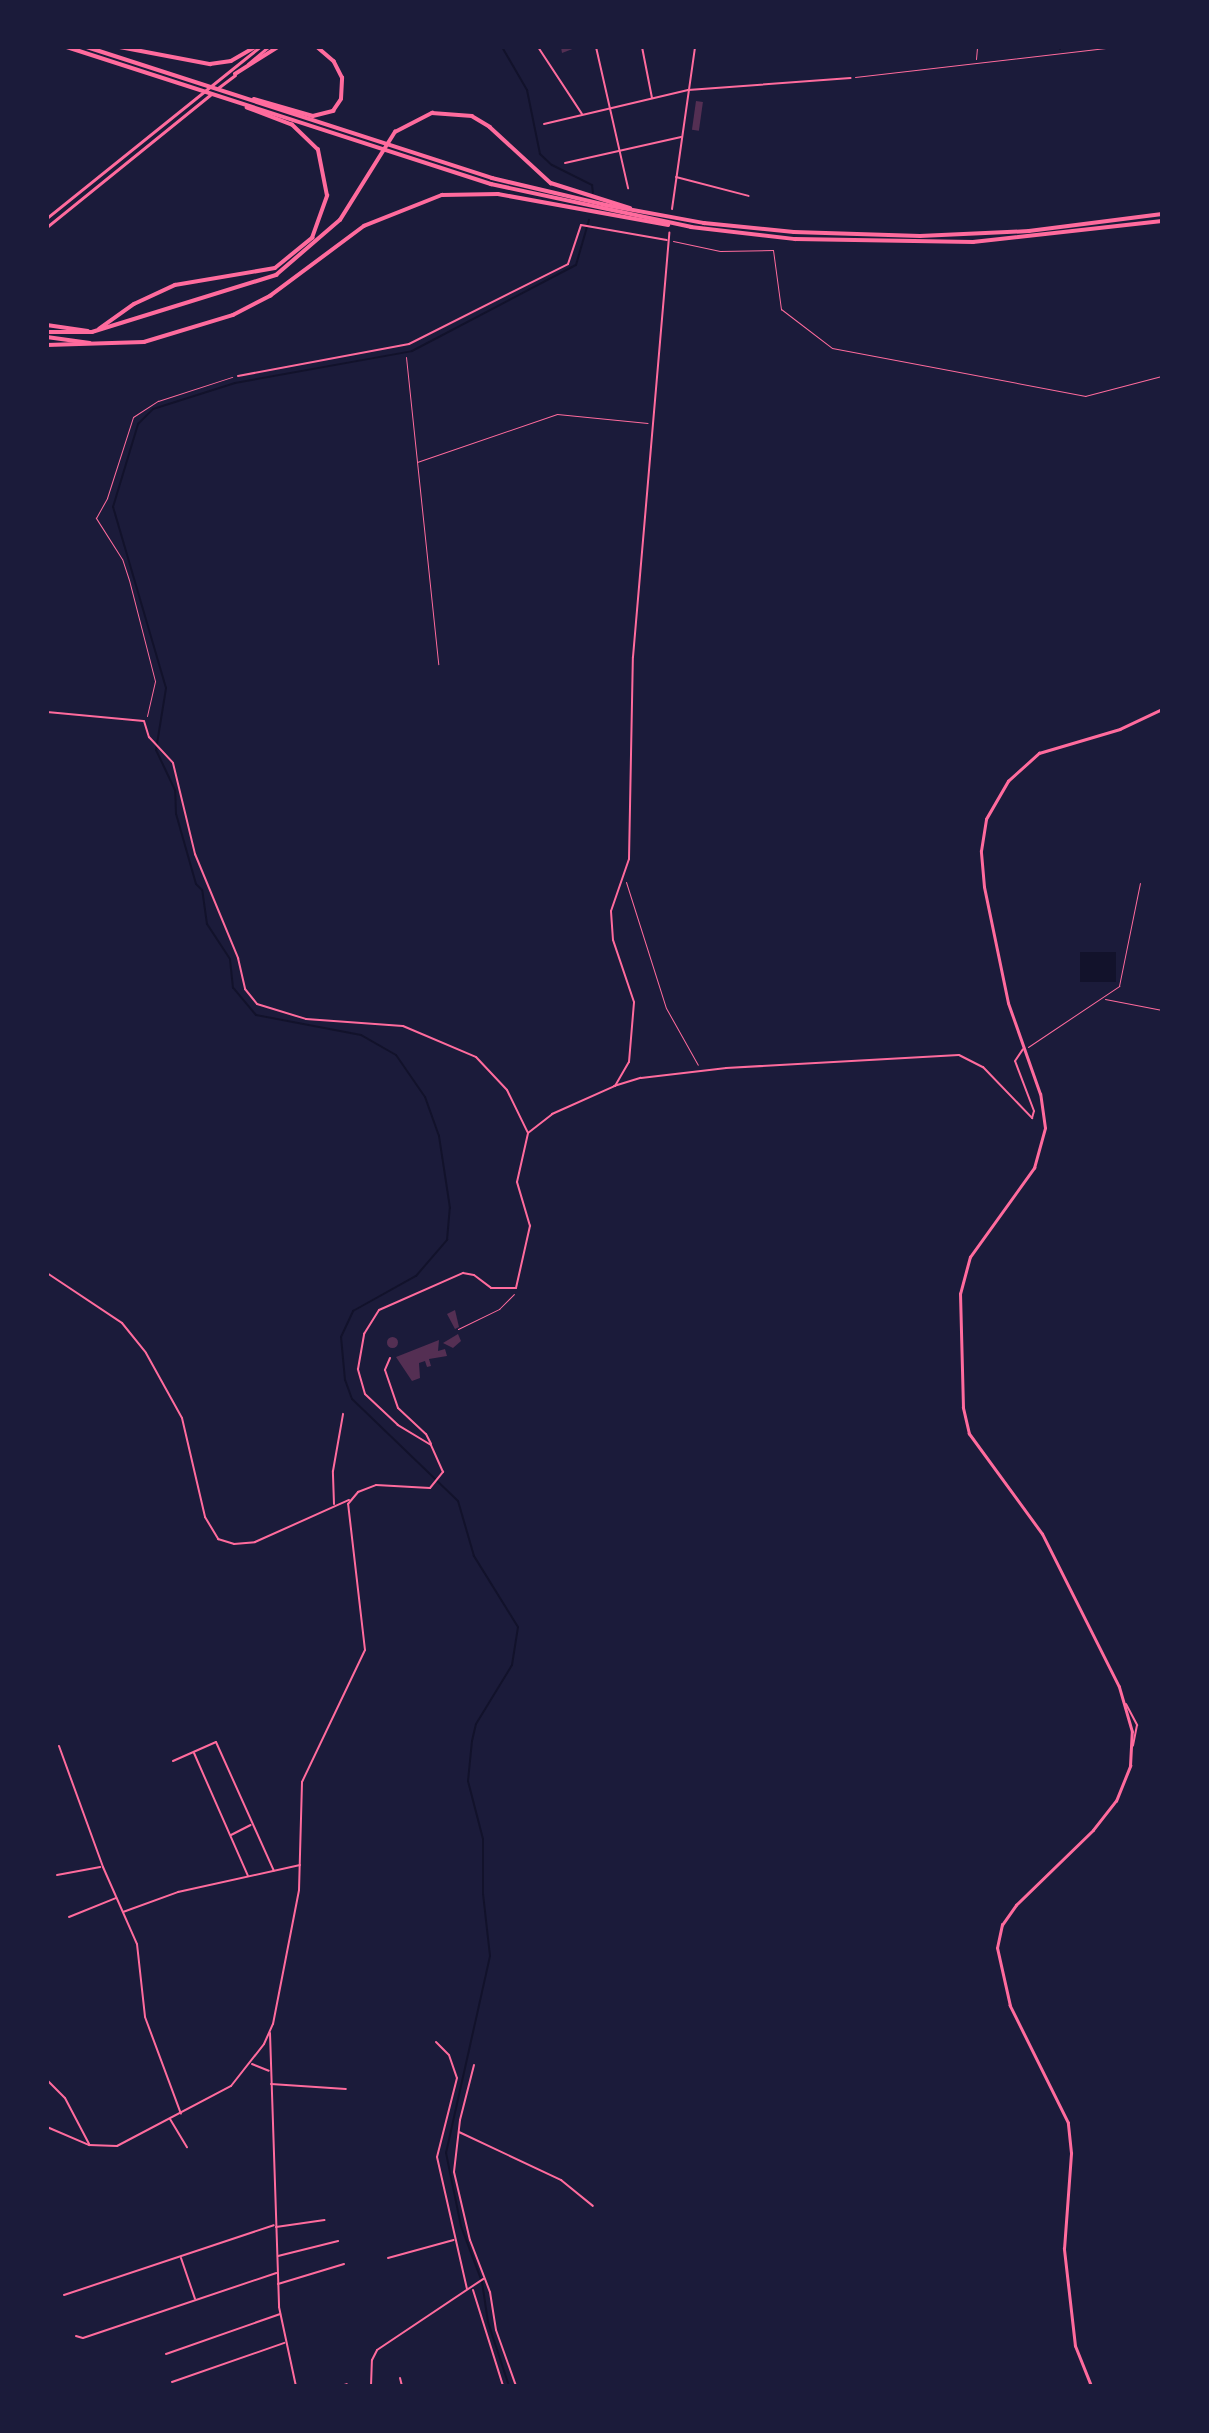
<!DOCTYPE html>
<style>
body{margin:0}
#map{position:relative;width:1209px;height:2433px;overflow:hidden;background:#1b1b3a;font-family:"Asap Condensed",sans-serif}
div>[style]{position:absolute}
.water>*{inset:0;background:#12122b;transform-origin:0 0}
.stream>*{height:2px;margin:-1px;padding:0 1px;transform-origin:1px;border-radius:1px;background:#12122b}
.building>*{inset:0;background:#542f53;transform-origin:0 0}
.round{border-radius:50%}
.path>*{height:1px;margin:-0.5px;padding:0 0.5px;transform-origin:0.5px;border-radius:0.5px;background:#ff6b9d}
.minor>*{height:2px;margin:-1px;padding:0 1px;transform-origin:1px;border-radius:1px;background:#ff6b9d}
.tertiary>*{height:2px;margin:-1px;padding:0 1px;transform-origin:1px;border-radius:1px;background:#ff6b9d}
.secondary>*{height:2.5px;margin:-1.25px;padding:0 1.25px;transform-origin:1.25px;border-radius:1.25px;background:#ff6b9d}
.trunk>*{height:2.5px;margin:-1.25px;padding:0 1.25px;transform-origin:1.25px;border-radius:1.25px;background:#ff6b9d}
.motorway>*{height:3.5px;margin:-1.75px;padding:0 1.75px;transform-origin:1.75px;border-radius:1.75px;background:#ff6b9d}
span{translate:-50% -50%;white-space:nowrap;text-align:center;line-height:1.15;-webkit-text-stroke:5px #1b1b3a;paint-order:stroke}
.frame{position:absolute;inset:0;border:49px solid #1b1b3a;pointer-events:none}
</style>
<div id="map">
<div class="water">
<i style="left:1116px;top:952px;width:30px;height:36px;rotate:90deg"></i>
</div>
<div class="stream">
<i style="left:502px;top:47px;width:50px;rotate:59.8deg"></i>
<i style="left:527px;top:90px;width:65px;rotate:78.5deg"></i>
<i style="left:540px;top:154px;width:16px;rotate:43deg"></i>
<i style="left:552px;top:165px;width:45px;rotate:26.6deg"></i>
<i style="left:592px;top:185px;width:8px;rotate:83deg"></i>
<i style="left:1060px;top:47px;width:2px;rotate:90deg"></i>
<i style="left:509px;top:2386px;width:67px;rotate:-108.2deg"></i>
<i style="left:488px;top:2322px;width:40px;rotate:-98.5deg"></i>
<i style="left:482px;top:2282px;width:60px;rotate:-110.6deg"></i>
<i style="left:461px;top:2226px;width:75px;rotate:-101.6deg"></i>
<i style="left:446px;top:2153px;width:202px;rotate:-77.4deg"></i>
<i style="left:490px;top:1956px;width:62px;rotate:-96.4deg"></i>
<i style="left:483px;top:1894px;width:55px;rotate:-90deg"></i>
<i style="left:483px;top:1839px;width:60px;rotate:-104.5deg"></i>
<i style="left:468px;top:1781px;width:40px;rotate:-84.3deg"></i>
<i style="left:472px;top:1741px;width:17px;rotate:-77deg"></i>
<i style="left:476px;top:1724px;width:69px;rotate:-58.6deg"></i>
<i style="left:512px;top:1665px;width:38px;rotate:-81deg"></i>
<i style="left:518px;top:1627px;width:84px;rotate:-121.8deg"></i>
<i style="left:474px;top:1556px;width:57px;rotate:-106.2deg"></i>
<i style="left:458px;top:1501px;width:147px;rotate:-136.1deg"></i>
<i style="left:352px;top:1399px;width:20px;rotate:-110deg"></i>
<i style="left:345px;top:1380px;width:43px;rotate:-95.3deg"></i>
<i style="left:341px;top:1337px;width:29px;rotate:-65deg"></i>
<i style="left:353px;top:1311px;width:72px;rotate:-29.1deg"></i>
<i style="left:416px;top:1276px;width:48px;rotate:-49.3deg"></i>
<i style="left:447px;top:1240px;width:32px;rotate:-85deg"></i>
<i style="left:450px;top:1208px;width:73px;rotate:-98.7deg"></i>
<i style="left:439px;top:1136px;width:41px;rotate:-109.7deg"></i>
<i style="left:425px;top:1097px;width:51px;rotate:-124.6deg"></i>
<i style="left:396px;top:1055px;width:40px;rotate:-150.3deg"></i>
<i style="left:361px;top:1035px;width:107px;rotate:-169.2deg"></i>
<i style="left:256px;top:1015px;width:35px;rotate:-130deg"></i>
<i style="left:233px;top:988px;width:29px;rotate:-96deg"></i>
<i style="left:230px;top:959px;width:42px;rotate:-123.3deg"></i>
<i style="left:207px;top:924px;width:34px;rotate:-98deg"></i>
<i style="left:202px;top:890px;width:8px;rotate:-135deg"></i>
<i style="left:196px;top:884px;width:73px;rotate:-105.9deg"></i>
<i style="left:176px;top:814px;width:24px;rotate:-92deg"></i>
<i style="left:175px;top:790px;width:44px;rotate:-115.4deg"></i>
<i style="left:156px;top:750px;width:63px;rotate:-80.8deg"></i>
<i style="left:166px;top:688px;width:189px;rotate:-106.3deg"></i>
<i style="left:113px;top:507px;width:87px;rotate:-73.2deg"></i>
<i style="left:138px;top:424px;width:21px;rotate:-45deg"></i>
<i style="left:153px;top:409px;width:86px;rotate:-17.6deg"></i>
<i style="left:235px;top:383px;width:180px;rotate:-10.2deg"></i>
<i style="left:412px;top:351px;width:185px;rotate:-27.7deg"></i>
<i style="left:576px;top:265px;width:47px;rotate:-73.9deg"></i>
</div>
<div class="building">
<i style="clip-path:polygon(561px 47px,575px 47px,575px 48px,562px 53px)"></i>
<i style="left:696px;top:101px;width:7px;height:29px;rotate:8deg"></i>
<i style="clip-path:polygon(455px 1310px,459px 1327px,455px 1329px,447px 1314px)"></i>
<i style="clip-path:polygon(458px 1334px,461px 1341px,453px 1348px,443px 1343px)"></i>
<i class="round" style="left:386.5px;top:1336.5px;width:11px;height:11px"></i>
<i style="clip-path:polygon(439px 1340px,438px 1351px,445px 1349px,447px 1356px,429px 1359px,431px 1366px,427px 1367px,425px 1361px,419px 1363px,420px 1378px,412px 1381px,396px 1357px)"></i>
</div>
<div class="path">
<i style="left:976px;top:59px;width:12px;rotate:-85deg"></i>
<i style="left:855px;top:77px;width:263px;rotate:-6.6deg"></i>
<i style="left:673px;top:241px;width:48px;rotate:12deg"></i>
<i style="left:720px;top:251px;width:53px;rotate:-1.1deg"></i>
<i style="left:773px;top:250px;width:60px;rotate:82.3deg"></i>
<i style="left:781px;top:309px;width:64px;rotate:37.4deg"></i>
<i style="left:832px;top:348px;width:258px;rotate:10.7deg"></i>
<i style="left:1085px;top:396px;width:80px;rotate:-14.6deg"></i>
<i style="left:406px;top:357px;width:309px;rotate:84deg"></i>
<i style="left:417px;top:462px;width:148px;rotate:-18.9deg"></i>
<i style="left:557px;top:414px;width:91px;rotate:5.6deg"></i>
<i style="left:147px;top:716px;width:36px;rotate:-77deg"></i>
<i style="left:155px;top:681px;width:104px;rotate:-104.4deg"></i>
<i style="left:129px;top:580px;width:22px;rotate:-108deg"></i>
<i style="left:122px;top:559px;width:49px;rotate:-122.4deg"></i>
<i style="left:96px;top:518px;width:23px;rotate:-61deg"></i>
<i style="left:107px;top:498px;width:85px;rotate:-72.2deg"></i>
<i style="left:133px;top:417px;width:30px;rotate:-33deg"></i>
<i style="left:158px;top:401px;width:78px;rotate:-18deg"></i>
<i style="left:626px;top:882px;width:132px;rotate:72.4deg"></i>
<i style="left:666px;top:1008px;width:65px;rotate:60.7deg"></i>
<i style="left:1105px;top:999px;width:58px;rotate:10.9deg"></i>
<i style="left:1028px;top:1047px;width:110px;rotate:-33.8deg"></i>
<i style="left:1119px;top:986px;width:105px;rotate:-78.5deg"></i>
<i style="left:458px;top:1329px;width:46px;rotate:-26deg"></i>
<i style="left:499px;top:1309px;width:21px;rotate:-45deg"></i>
</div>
<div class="minor">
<i style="left:538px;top:47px;width:80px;rotate:56.7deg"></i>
<i style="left:596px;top:47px;width:145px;rotate:77.2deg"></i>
<i style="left:642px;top:47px;width:52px;rotate:78.9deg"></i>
<i style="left:544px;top:124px;width:148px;rotate:-13.3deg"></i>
<i style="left:688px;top:90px;width:163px;rotate:-4.2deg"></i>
<i style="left:565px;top:163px;width:119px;rotate:-12.6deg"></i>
<i style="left:676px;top:177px;width:75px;rotate:14.6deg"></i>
<i style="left:238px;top:376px;width:174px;rotate:-10.6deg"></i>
<i style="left:409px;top:344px;width:178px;rotate:-26.7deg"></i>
<i style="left:568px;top:264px;width:41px;rotate:-71.6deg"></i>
<i style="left:581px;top:225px;width:87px;rotate:9.9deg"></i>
<i style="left:47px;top:712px;width:97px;rotate:5.3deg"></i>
<i style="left:144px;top:721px;width:17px;rotate:73deg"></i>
<i style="left:149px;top:737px;width:35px;rotate:47deg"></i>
<i style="left:173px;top:763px;width:94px;rotate:76.4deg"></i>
<i style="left:195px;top:854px;width:113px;rotate:67.5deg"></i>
<i style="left:238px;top:958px;width:32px;rotate:77deg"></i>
<i style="left:245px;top:989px;width:19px;rotate:51deg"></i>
<i style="left:257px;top:1004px;width:51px;rotate:17deg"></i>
<i style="left:306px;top:1019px;width:97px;rotate:4.1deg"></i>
<i style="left:403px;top:1026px;width:79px;rotate:23deg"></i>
<i style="left:476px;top:1057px;width:45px;rotate:46.8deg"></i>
<i style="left:507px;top:1090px;width:48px;rotate:64deg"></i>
<i style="left:614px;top:1086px;width:28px;rotate:-17deg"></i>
<i style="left:641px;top:1078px;width:86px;rotate:-6.7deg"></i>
<i style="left:726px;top:1068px;width:233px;rotate:-3.2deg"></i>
<i style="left:959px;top:1055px;width:27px;rotate:27deg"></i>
<i style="left:983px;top:1067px;width:71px;rotate:46.1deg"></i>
<i style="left:1032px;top:1118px;width:7px;rotate:-74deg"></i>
<i style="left:1034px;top:1111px;width:53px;rotate:-110.8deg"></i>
<i style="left:1015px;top:1061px;width:14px;rotate:-56deg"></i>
<i style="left:47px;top:1273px;width:90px;rotate:33.7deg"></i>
<i style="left:122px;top:1323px;width:38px;rotate:51deg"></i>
<i style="left:146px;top:1353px;width:74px;rotate:61deg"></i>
<i style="left:182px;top:1418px;width:102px;rotate:76.9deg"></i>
<i style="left:205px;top:1517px;width:26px;rotate:59deg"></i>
<i style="left:218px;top:1539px;width:17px;rotate:17deg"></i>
<i style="left:234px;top:1544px;width:21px;rotate:-5deg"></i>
<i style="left:255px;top:1542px;width:103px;rotate:-24.1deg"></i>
<i style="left:390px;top:1358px;width:13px;rotate:113deg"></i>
<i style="left:385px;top:1370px;width:40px;rotate:71.1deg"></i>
<i style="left:398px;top:1408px;width:38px;rotate:43deg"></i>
<i style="left:426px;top:1434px;width:11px;rotate:63deg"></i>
<i style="left:334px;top:1504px;width:33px;rotate:-92deg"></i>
<i style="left:333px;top:1471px;width:58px;rotate:-80deg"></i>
<i style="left:1126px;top:1704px;width:24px;rotate:62deg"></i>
<i style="left:1137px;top:1725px;width:21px;rotate:101deg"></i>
<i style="left:59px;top:1746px;width:129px;rotate:70deg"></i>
<i style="left:103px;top:1867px;width:84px;rotate:66.2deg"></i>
<i style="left:137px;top:1944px;width:73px;rotate:83.7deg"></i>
<i style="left:145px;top:2017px;width:103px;rotate:69.6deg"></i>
<i style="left:194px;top:1753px;width:134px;rotate:66.3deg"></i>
<i style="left:173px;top:1761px;width:47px;rotate:-23.8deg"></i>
<i style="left:216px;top:1742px;width:141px;rotate:65.8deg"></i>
<i style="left:231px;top:1835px;width:22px;rotate:-27deg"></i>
<i style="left:57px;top:1875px;width:44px;rotate:-10.5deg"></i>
<i style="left:123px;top:1912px;width:59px;rotate:-20deg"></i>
<i style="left:178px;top:1892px;width:125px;rotate:-12.5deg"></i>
<i style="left:69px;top:1917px;width:51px;rotate:-22deg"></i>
<i style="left:270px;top:2033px;width:274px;rotate:88.1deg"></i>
<i style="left:279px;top:2307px;width:81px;rotate:77.9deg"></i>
<i style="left:436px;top:2042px;width:18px;rotate:45deg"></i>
<i style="left:449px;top:2055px;width:24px;rotate:71deg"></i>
<i style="left:457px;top:2078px;width:81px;rotate:104.2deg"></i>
<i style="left:437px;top:2157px;width:135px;rotate:77.2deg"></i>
<i style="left:252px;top:2064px;width:18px;rotate:22deg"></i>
<i style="left:474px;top:2065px;width:57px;rotate:104.3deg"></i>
<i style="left:460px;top:2120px;width:52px;rotate:96.6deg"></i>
<i style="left:454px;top:2172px;width:70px;rotate:76.8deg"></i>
<i style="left:470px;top:2240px;width:56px;rotate:69deg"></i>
<i style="left:490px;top:2292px;width:38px;rotate:81deg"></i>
<i style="left:496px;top:2330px;width:59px;rotate:70.3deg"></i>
<i style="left:47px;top:2080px;width:25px;rotate:45deg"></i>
<i style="left:65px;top:2098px;width:52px;rotate:62.4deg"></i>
<i style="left:271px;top:2084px;width:75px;rotate:3.8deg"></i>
<i style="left:170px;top:2119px;width:33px;rotate:59deg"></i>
<i style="left:459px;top:2132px;width:113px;rotate:25.2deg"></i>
<i style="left:561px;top:2180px;width:41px;rotate:39.1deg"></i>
<i style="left:276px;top:2227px;width:49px;rotate:-8.1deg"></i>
<i style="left:278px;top:2256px;width:62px;rotate:-14deg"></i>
<i style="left:181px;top:2258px;width:43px;rotate:71.1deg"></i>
<i style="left:388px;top:2258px;width:68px;rotate:-15.3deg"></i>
<i style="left:278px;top:2284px;width:69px;rotate:-16.9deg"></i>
<i style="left:473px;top:2290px;width:101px;rotate:72.6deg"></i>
<i style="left:64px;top:2295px;width:221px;rotate:-18.4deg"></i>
<i style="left:76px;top:2336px;width:7px;rotate:16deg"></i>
<i style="left:83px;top:2338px;width:204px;rotate:-18.6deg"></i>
<i style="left:166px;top:2354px;width:121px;rotate:-19.3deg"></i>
<i style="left:400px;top:2378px;width:8px;rotate:76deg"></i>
<i style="left:172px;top:2382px;width:119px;rotate:-19.2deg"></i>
<i style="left:341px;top:2386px;width:6px;rotate:-18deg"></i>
<i style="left:371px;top:2386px;width:26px;rotate:-88deg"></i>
<i style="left:372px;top:2360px;width:11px;rotate:-63deg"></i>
<i style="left:377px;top:2350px;width:128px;rotate:-33.8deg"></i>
</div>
<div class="tertiary">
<i style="left:672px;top:209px;width:164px;rotate:-81.9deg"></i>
<i style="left:47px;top:2127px;width:46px;rotate:23.2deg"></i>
<i style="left:89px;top:2145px;width:28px;rotate:2deg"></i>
<i style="left:117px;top:2146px;width:129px;rotate:-27.8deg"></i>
<i style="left:231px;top:2086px;width:53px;rotate:-51.8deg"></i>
<i style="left:264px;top:2044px;width:22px;rotate:-66deg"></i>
<i style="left:273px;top:2024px;width:136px;rotate:-79deg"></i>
<i style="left:299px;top:1890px;width:108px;rotate:-88.4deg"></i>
<i style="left:302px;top:1782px;width:146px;rotate:-64.5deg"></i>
<i style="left:365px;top:1650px;width:147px;rotate:-96.6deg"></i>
<i style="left:348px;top:1504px;width:16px;rotate:-50deg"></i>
<i style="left:358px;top:1492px;width:19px;rotate:-21deg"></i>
<i style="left:376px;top:1485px;width:54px;rotate:3.2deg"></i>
<i style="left:430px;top:1488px;width:21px;rotate:-51deg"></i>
<i style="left:443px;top:1472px;width:30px;rotate:-114deg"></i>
<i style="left:431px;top:1445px;width:39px;rotate:-149deg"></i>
<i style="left:398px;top:1425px;width:45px;rotate:-136.8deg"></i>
<i style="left:365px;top:1394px;width:26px;rotate:-106deg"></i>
<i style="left:358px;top:1369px;width:36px;rotate:-80deg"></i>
<i style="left:364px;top:1334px;width:28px;rotate:-58deg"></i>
<i style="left:379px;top:1310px;width:92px;rotate:-23.8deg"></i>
<i style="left:463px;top:1273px;width:11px;rotate:10deg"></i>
<i style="left:474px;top:1275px;width:21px;rotate:37deg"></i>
<i style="left:491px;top:1288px;width:25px"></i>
<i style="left:516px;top:1288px;width:64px;rotate:-77.3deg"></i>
<i style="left:530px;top:1226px;width:46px;rotate:-106.5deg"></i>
<i style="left:517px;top:1182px;width:50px;rotate:-77.3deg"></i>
<i style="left:528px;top:1133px;width:31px;rotate:-38deg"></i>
<i style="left:552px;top:1114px;width:69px;rotate:-24deg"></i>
<i style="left:615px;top:1086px;width:28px;rotate:-60deg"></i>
<i style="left:629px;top:1062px;width:60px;rotate:-85.2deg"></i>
<i style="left:634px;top:1002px;width:65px;rotate:-108.7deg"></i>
<i style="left:613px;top:940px;width:29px;rotate:-94deg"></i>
<i style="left:611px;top:911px;width:55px;rotate:-70.9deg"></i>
<i style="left:629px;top:859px;width:202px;rotate:-88.9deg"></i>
<i style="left:633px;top:657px;width:426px;rotate:-85.1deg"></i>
</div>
<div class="secondary">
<i style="left:1091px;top:2386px;width:43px;rotate:-111.8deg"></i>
<i style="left:1075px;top:2346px;width:98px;rotate:-96.5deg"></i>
<i style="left:1064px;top:2249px;width:96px;rotate:-85.8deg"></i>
<i style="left:1071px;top:2153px;width:30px;rotate:-96deg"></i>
<i style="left:1068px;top:2123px;width:131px;rotate:-116.4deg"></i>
<i style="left:1010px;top:2006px;width:59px;rotate:-102.6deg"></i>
<i style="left:997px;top:1948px;width:24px;rotate:-78deg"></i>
<i style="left:1002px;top:1925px;width:24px;rotate:-55deg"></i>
<i style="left:1016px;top:1905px;width:107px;rotate:-44.2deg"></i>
<i style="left:1093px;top:1830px;width:37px;rotate:-52deg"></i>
<i style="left:1116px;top:1801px;width:38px;rotate:-68deg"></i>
<i style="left:1130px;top:1766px;width:34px;rotate:-87deg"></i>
<i style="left:1132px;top:1732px;width:47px;rotate:-106.1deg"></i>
<i style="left:1119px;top:1687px;width:171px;rotate:-116.7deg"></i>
<i style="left:1042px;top:1534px;width:124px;rotate:-126.1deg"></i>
<i style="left:969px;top:1434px;width:27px;rotate:-103deg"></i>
<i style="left:963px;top:1408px;width:114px;rotate:-91.5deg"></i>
<i style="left:960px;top:1294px;width:38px;rotate:-75deg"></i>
<i style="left:970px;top:1257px;width:110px;rotate:-54.3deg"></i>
<i style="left:1034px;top:1168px;width:41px;rotate:-74.6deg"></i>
<i style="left:1045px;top:1128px;width:34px;rotate:-98deg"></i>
<i style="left:1040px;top:1094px;width:96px;rotate:-109.4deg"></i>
<i style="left:1008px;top:1003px;width:118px;rotate:-101.7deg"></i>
<i style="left:984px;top:887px;width:36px;rotate:-95deg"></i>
<i style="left:981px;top:851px;width:32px;rotate:-81deg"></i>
<i style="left:986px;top:819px;width:44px;rotate:-59.9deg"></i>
<i style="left:1008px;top:781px;width:42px;rotate:-42.1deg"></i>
<i style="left:1039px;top:753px;width:84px;rotate:-16.5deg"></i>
<i style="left:1120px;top:729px;width:47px;rotate:-25.5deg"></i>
</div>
<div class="trunk">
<i style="left:248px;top:64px;width:26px;rotate:-40deg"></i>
<i style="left:218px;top:88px;width:21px;rotate:-37deg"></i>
<i style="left:47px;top:218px;width:273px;rotate:-38.8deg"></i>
<i style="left:47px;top:227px;width:210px;rotate:-39deg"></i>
</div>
<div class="motorway">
<i style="left:67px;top:47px;width:446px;rotate:17.9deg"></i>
<i style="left:491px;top:184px;width:205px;rotate:12.1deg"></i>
<i style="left:691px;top:227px;width:105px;rotate:6.6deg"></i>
<i style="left:795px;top:239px;width:178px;rotate:1deg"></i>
<i style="left:973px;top:242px;width:190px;rotate:-6.3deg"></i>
<i style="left:87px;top:47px;width:426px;rotate:17.9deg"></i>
<i style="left:492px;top:178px;width:117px;rotate:13.3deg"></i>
<i style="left:606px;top:205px;width:100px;rotate:10.4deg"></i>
<i style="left:704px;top:223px;width:90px;rotate:5.7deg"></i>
<i style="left:794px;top:232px;width:126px;rotate:1.8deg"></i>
<i style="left:920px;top:236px;width:109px;rotate:-2.6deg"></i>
<i style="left:1029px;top:231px;width:134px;rotate:-7.3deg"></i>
<i style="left:120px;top:47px;width:92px;rotate:10.7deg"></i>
<i style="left:210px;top:64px;width:21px;rotate:-8deg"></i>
<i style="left:231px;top:61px;width:28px;rotate:-30deg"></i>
<i style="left:235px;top:74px;width:51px;rotate:-32.1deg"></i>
<i style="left:254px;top:99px;width:61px;rotate:16.1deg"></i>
<i style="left:313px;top:116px;width:21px;rotate:-14deg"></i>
<i style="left:333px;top:111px;width:14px;rotate:-56deg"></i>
<i style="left:341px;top:99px;width:21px;rotate:-87deg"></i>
<i style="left:342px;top:78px;width:18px;rotate:-117deg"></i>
<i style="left:334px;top:62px;width:23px;rotate:-139deg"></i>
<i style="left:47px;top:325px;width:41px;rotate:8.3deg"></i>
<i style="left:99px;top:329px;width:43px;rotate:-35.5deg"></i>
<i style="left:134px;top:304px;width:45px;rotate:-24.9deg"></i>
<i style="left:175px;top:285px;width:101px;rotate:-9.6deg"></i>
<i style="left:275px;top:268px;width:48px;rotate:-39deg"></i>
<i style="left:312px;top:238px;width:45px;rotate:-70.3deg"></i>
<i style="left:327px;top:196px;width:47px;rotate:-101.1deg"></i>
<i style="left:318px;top:150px;width:36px;rotate:-136deg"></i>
<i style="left:292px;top:125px;width:48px;rotate:-159.3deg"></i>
<i style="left:47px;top:332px;width:45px"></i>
<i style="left:92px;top:332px;width:193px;rotate:-17.2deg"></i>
<i style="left:276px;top:275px;width:84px;rotate:-40.7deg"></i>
<i style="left:340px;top:220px;width:104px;rotate:-58deg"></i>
<i style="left:395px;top:132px;width:42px;rotate:-27.2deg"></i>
<i style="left:432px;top:113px;width:40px;rotate:4.3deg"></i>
<i style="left:472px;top:116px;width:21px;rotate:31deg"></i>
<i style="left:490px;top:127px;width:83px;rotate:42.6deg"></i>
<i style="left:551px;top:183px;width:83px;rotate:17.6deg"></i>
<i style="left:47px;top:337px;width:43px;rotate:7.9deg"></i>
<i style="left:47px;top:345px;width:97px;rotate:-1.8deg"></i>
<i style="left:144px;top:342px;width:93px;rotate:-16.9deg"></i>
<i style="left:233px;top:315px;width:42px;rotate:-27.2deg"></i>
<i style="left:270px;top:296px;width:117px;rotate:-36.7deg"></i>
<i style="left:364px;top:226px;width:84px;rotate:-21.7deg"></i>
<i style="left:442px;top:195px;width:56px;rotate:-1deg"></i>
<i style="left:498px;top:194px;width:173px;rotate:10.3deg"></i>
</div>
<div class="frame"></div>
</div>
